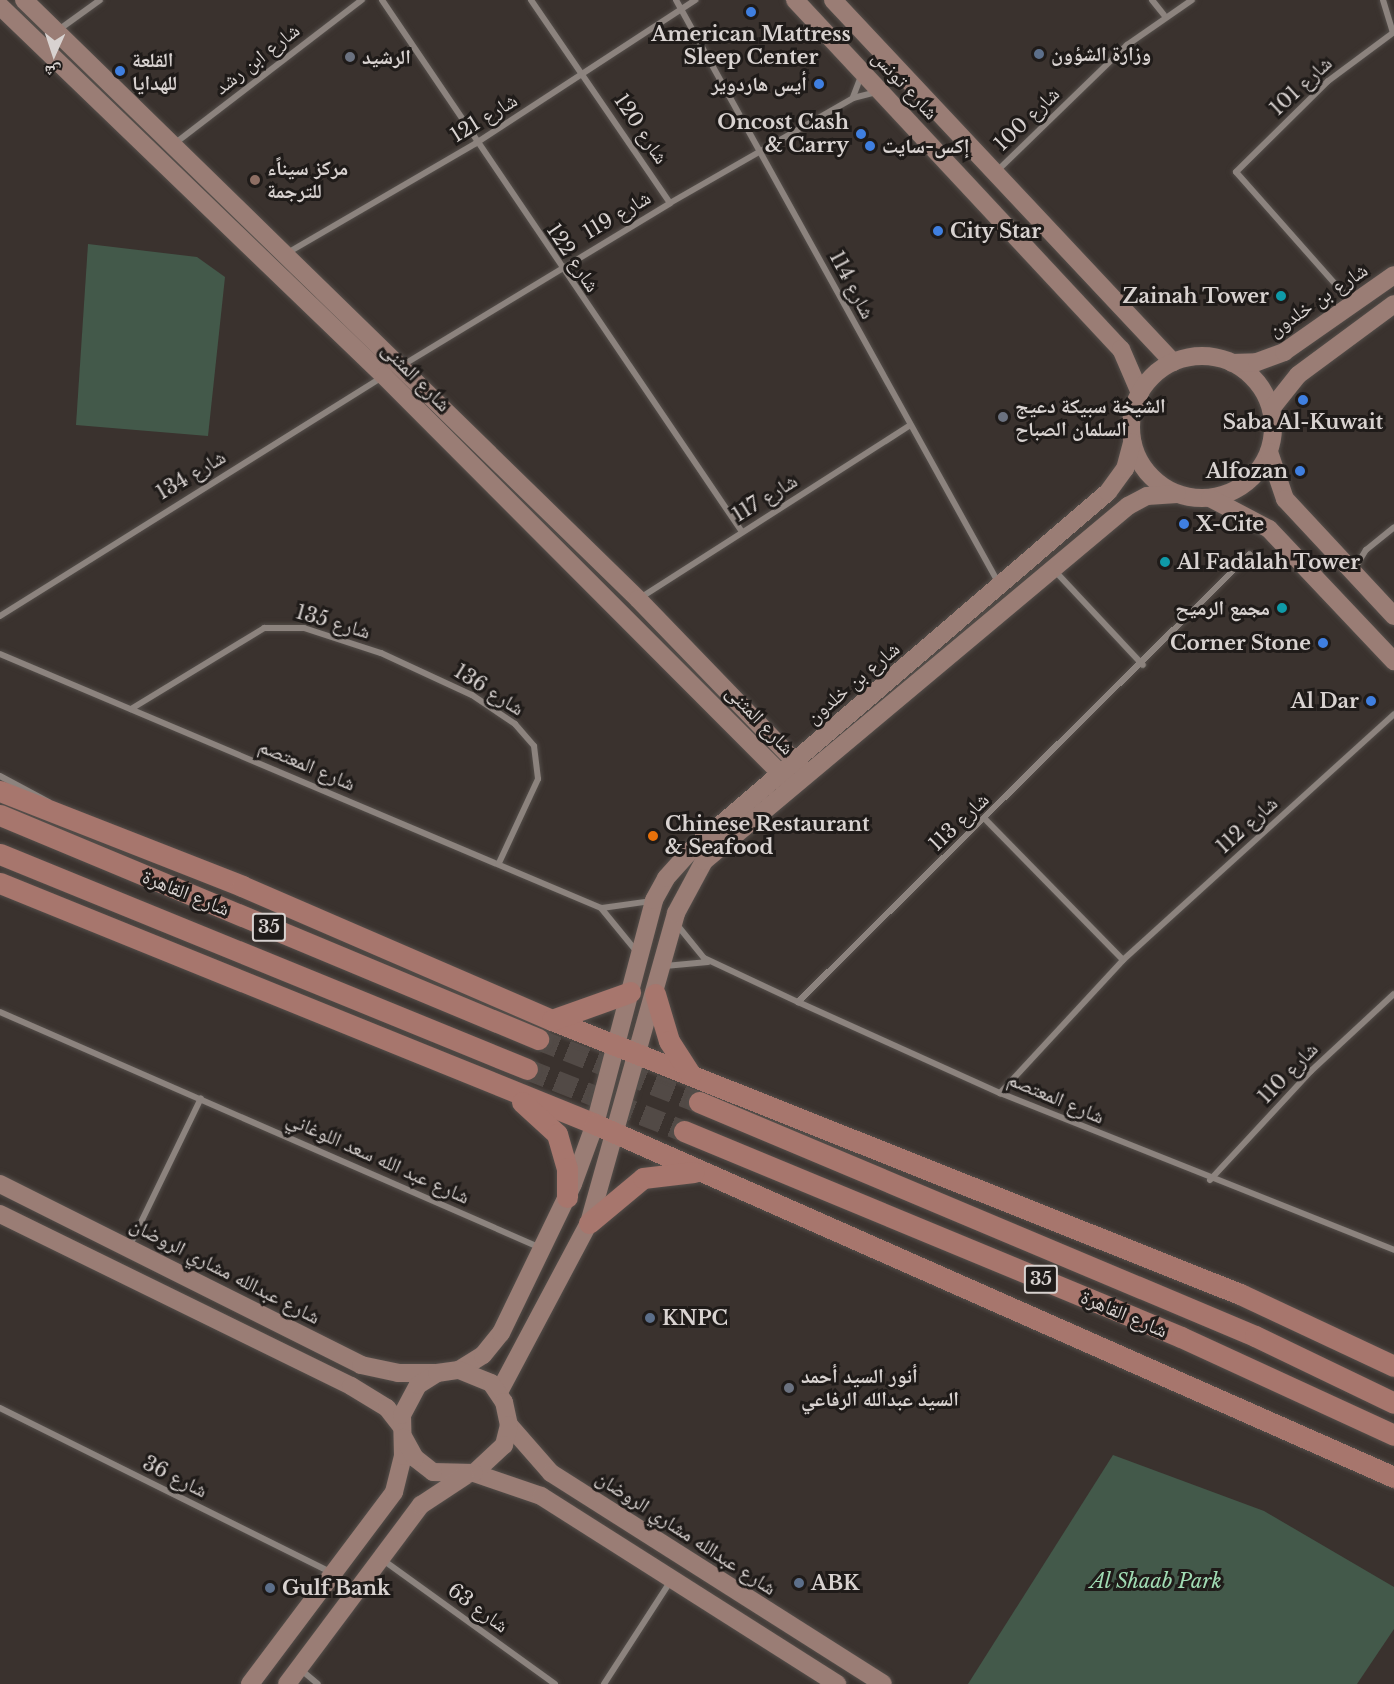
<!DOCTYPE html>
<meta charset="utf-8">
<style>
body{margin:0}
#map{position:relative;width:1394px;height:1684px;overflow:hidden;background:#3a322e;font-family:"Libre Baskerville","Noto Naskh Arabic",serif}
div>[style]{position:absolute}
.green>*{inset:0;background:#43594a}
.primary-tunnel>*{height:21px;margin-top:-10.5px;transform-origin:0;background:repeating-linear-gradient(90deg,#524a46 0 21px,transparent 0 31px)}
.roads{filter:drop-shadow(0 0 2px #544e4a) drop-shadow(0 0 2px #544e4a)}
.street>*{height:6px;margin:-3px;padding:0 3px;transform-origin:3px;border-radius:3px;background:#8c837e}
.secondary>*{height:18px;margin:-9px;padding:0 9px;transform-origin:9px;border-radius:9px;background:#9a7d75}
.secondary>.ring{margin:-9px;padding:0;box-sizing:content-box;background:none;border:18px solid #9a7d75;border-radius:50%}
.primary>*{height:21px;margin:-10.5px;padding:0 10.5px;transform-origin:10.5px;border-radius:10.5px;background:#a7766d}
.dots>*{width:16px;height:16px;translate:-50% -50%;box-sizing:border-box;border:3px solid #1f1b19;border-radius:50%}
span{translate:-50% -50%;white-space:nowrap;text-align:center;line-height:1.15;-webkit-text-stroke:6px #1f1b19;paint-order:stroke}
.shield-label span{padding:2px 4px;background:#1f1b19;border:2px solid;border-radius:4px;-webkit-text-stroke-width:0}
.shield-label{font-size:18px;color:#d8d2d0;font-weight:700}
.poi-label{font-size:20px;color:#d8d2d0;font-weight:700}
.left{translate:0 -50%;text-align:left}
.right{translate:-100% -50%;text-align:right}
.street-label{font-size:20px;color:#d8d2d0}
.park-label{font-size:20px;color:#a0dbb3;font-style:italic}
.north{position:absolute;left:24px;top:24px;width:60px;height:60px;-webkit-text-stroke:4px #1f1b19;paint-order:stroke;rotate:183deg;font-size:16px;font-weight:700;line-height:24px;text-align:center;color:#d8d2d0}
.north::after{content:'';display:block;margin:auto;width:21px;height:27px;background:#d8d2d0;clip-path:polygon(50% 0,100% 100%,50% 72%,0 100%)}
</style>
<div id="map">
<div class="green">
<i style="clip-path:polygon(88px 244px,197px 257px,225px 277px,208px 436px,76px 425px)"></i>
<i style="clip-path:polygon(1113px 1455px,1264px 1511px,1394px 1587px,1394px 1629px,1357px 1684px,968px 1684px)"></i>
</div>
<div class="primary-tunnel">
<i style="left:538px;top:1039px;width:173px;rotate:21.4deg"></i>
<i style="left:527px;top:1069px;width:169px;rotate:21.5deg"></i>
</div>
<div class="roads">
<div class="street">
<i style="left:382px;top:0;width:642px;rotate:55.91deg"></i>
<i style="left:531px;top:0;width:246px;rotate:55.6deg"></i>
<i style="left:676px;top:0;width:665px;rotate:61.05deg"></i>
<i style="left:1152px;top:0;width:19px;rotate:51deg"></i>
<i style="left:1383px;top:0;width:34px;rotate:73deg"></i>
<i style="left:57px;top:31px;width:53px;rotate:-35.8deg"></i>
<i style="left:853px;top:97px;width:22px;rotate:-69deg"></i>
<i style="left:174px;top:144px;width:237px;rotate:-37.5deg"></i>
<i style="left:997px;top:171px;width:181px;rotate:-44.1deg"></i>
<i style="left:1127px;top:45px;width:79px;rotate:-34.7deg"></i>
<i style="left:289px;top:252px;width:216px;rotate:-30.2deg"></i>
<i style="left:476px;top:143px;width:262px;rotate:-33.1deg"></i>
<i style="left:1352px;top:303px;width:175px;rotate:-131.5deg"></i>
<i style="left:1236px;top:172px;width:129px;rotate:-44.7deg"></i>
<i style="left:1328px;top:81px;width:82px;rotate:-36.6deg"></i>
<i style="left:403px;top:365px;width:312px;rotate:-31.2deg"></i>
<i style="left:670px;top:203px;width:211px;rotate:-29.8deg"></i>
<i style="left:853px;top:98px;width:25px;rotate:-14deg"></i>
<i style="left:1355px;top:568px;width:21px;rotate:-59deg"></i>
<i style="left:1366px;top:550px;width:36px;rotate:-39deg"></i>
<i style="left:1054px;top:570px;width:130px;rotate:46.9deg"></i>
<i style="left:640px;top:598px;width:321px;rotate:-32.6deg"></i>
<i style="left:0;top:616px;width:449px;rotate:-32deg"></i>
<i style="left:0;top:654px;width:652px;rotate:22.91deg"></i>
<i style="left:601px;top:908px;width:57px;rotate:50.7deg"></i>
<i style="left:131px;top:709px;width:156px;rotate:-31.3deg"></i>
<i style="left:264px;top:628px;width:40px"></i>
<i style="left:304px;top:628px;width:81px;rotate:18deg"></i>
<i style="left:381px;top:653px;width:100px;rotate:24.8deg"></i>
<i style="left:472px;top:695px;width:52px;rotate:34deg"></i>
<i style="left:515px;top:724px;width:29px;rotate:49deg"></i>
<i style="left:534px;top:746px;width:33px;rotate:83deg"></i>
<i style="left:538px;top:779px;width:93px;rotate:114.9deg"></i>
<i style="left:0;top:776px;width:55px;rotate:28deg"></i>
<i style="left:985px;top:819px;width:197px;rotate:45.6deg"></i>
<i style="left:602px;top:908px;width:49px;rotate:-8.1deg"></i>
<i style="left:678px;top:926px;width:41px;rotate:50.9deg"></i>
<i style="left:704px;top:958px;width:104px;rotate:25.1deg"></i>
<i style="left:798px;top:1002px;width:222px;rotate:24.3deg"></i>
<i style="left:1000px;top:1093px;width:424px;rotate:21.7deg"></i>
<i style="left:665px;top:966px;width:43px;rotate:-5.3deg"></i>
<i style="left:798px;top:1002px;width:636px;rotate:-44.75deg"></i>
<i style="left:0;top:1012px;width:590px;rotate:23.57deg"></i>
<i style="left:1000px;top:1093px;width:181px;rotate:-47.2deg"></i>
<i style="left:1123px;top:960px;width:366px;rotate:-42.2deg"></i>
<i style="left:1210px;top:1180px;width:149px;rotate:-47.2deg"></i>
<i style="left:1311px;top:1071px;width:113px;rotate:-42.9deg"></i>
<i style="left:129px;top:1247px;width:165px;rotate:-64.2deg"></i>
<i style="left:0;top:1408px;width:371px;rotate:26.4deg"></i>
<i style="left:383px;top:1560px;width:212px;rotate:35.8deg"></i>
<i style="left:300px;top:1669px;width:23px;rotate:40deg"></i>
<i style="left:604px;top:1684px;width:121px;rotate:-57.1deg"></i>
</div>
<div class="secondary">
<i style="left:24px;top:0;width:858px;rotate:44.29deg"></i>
<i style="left:638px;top:599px;width:236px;rotate:46deg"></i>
<i style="left:795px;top:0;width:478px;rotate:47deg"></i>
<i style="left:1121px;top:349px;width:48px;rotate:66.6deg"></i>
<i style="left:833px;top:0;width:497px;rotate:46.8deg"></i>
<i style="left:0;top:6px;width:533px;rotate:43.94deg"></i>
<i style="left:384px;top:376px;width:572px;rotate:45.07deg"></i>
<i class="ring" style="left:1131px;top:356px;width:124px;height:124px"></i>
<i style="left:1232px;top:363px;width:25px;rotate:-2deg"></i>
<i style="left:1257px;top:362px;width:29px;rotate:-20deg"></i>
<i style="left:1284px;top:352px;width:134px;rotate:-35deg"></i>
<i style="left:1271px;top:409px;width:43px;rotate:-51.5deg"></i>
<i style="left:1298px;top:375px;width:119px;rotate:-36.5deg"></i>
<i style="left:1269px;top:452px;width:50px;rotate:71.2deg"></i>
<i style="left:1285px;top:499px;width:160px;rotate:47deg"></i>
<i style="left:1210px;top:498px;width:67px;rotate:27.7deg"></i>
<i style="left:1269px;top:529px;width:182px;rotate:46.6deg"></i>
<i style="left:0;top:1184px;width:404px;rotate:26.6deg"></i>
<i style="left:361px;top:1365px;width:38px;rotate:12deg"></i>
<i style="left:398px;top:1373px;width:37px"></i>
<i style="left:0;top:1214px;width:391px;rotate:26.1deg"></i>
<i style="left:351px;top:1386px;width:42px;rotate:31.4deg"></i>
<i style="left:387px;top:1408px;width:24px;rotate:52deg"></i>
<i style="left:459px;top:1370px;width:28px;rotate:-32deg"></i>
<i style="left:483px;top:1355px;width:28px;rotate:-51deg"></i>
<i style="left:501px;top:1333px;width:165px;rotate:-64.2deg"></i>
<i style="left:573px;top:1184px;width:64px;rotate:-69.9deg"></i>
<i style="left:595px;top:1124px;width:232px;rotate:-75.2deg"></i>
<i style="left:654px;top:900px;width:25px;rotate:-61deg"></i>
<i style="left:666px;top:878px;width:36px;rotate:-48deg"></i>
<i style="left:690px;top:851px;width:551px;rotate:-40.66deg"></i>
<i style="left:1108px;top:492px;width:29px;rotate:-54deg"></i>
<i style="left:1125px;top:469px;width:28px;rotate:-75deg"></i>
<i style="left:499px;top:1392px;width:191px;rotate:-62deg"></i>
<i style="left:589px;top:1223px;width:322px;rotate:-74.3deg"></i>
<i style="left:676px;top:913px;width:59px;rotate:-61.7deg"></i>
<i style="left:704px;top:861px;width:553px;rotate:-39.94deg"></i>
<i style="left:1128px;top:506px;width:21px;rotate:-28deg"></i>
<i style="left:1147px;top:496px;width:30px;rotate:-4deg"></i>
<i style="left:509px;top:1425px;width:64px;rotate:48.8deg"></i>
<i style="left:551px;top:1473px;width:393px;rotate:32.4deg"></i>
<i style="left:474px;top:1473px;width:71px;rotate:18.9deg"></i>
<i style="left:541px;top:1496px;width:351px;rotate:32.4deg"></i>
<i style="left:250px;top:1684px;width:240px;rotate:-53.1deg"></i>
<i style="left:394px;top:1492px;width:37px;rotate:-76deg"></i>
<i style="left:403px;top:1456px;width:41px;rotate:-91.4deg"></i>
<i style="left:402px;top:1415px;width:34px;rotate:-62deg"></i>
<i style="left:418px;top:1385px;width:22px;rotate:-32deg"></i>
<i style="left:437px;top:1373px;width:22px;rotate:-8deg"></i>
<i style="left:459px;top:1370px;width:35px;rotate:22deg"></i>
<i style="left:491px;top:1383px;width:23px;rotate:56deg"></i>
<i style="left:504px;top:1402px;width:24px;rotate:78deg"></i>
<i style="left:509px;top:1425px;width:21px;rotate:104deg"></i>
<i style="left:504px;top:1445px;width:41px;rotate:137deg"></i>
<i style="left:474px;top:1473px;width:41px;rotate:-178.6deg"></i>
<i style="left:433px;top:1472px;width:23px;rotate:-142deg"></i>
<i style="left:415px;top:1458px;width:23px;rotate:-119deg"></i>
<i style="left:287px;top:1684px;width:224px;rotate:-53.2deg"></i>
<i style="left:421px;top:1505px;width:53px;rotate:-33.4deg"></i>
</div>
<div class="primary">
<i style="left:0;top:791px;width:260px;rotate:21.4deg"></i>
<i style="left:242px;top:886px;width:338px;rotate:23.4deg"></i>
<i style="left:552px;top:1020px;width:741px;rotate:21.72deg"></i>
<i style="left:1240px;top:1294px;width:170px;rotate:25.1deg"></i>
<i style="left:0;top:815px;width:583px;rotate:22.6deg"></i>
<i style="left:0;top:854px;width:569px;rotate:22.19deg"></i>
<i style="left:0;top:883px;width:642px;rotate:22.05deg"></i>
<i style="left:595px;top:1124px;width:874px;rotate:23.84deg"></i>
<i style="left:655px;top:994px;width:49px;rotate:73.4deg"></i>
<i style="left:669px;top:1041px;width:40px;rotate:57.1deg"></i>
<i style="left:552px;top:1020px;width:83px;rotate:-19.7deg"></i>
<i style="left:522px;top:1102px;width:47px;rotate:42.4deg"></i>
<i style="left:557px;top:1134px;width:35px;rotate:74deg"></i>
<i style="left:567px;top:1168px;width:29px;rotate:90deg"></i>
<i style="left:699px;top:1102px;width:603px;rotate:22.82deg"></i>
<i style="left:1255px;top:1336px;width:154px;rotate:25.7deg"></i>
<i style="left:684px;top:1131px;width:538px;rotate:22.51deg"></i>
<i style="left:1181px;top:1337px;width:234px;rotate:24.7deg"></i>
<i style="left:589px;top:1223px;width:70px;rotate:-39.8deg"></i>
<i style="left:643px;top:1178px;width:51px;rotate:-6.7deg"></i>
</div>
</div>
<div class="dots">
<i style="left:751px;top:12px;background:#3f7fe0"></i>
<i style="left:1039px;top:54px;background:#5c6f8a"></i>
<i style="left:350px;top:57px;background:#6b7280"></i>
<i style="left:120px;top:71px;background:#3f7fe0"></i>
<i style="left:819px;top:84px;background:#3f7fe0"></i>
<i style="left:861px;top:134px;background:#3f7fe0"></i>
<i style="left:870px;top:146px;background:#3f7fe0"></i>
<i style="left:255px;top:180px;background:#8d6e63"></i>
<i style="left:938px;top:231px;background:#3f7fe0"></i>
<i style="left:1281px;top:296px;background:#0f9aa8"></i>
<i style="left:1303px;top:400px;background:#3f7fe0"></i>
<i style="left:1003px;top:417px;background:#6b7280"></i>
<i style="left:1300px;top:471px;background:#3f7fe0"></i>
<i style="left:1184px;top:524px;background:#3f7fe0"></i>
<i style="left:1165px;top:562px;background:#0f9aa8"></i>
<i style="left:1282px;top:608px;background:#0f9aa8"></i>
<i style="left:1323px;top:643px;background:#3f7fe0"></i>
<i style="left:1371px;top:701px;background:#3f7fe0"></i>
<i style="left:653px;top:836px;background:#e8710a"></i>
<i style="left:650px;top:1318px;background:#5c6f8a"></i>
<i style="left:789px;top:1388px;background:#6b7280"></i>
<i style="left:799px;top:1583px;background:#5c6f8a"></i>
<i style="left:270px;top:1588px;background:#5c6f8a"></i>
</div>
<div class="shield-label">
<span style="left:269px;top:927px">35</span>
<span style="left:1041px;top:1279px">35</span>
</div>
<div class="poi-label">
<span style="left:751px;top:46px">American Mattress<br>Sleep Center</span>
<span class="left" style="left:1051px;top:54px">وزارة الشؤون</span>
<span class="left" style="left:362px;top:57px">الرشيد</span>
<span class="left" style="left:132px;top:72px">القلعة<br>للهدايا</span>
<span class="right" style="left:807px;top:84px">أيس هاردوير</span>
<span class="right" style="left:849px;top:134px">Oncost Cash<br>&amp; Carry</span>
<span class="left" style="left:882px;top:146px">إكس-سايت</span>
<span class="left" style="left:267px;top:180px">مركز سيناًء<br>للترجمة</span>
<span class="left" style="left:950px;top:231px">City Star</span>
<span class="right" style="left:1269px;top:296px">Zainah Tower</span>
<span class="left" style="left:1015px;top:418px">الشيخة سبيكة دعيج<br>السلمان الصباح</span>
<span style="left:1303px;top:422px">Saba Al-Kuwait</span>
<span class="right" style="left:1288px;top:471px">Alfozan</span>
<span class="left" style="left:1196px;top:524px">X-Cite</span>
<span class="left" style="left:1177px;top:562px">Al Fadalah Tower</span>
<span class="right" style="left:1270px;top:608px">مجمع الرميح</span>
<span class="right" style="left:1311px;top:643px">Corner Stone</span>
<span class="right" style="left:1359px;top:701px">Al Dar</span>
<span class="left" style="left:665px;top:836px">Chinese Restaurant<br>&amp; Seafood</span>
<span class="left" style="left:662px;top:1318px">KNPC</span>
<span class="left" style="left:801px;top:1388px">أنور السيد أحمد<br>السيد عبدالله الرفاعي</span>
<span class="left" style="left:811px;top:1583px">ABK</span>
<span class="left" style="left:282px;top:1588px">Gulf Bank</span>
</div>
<div class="street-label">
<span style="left:257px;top:59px;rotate:-38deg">شارع ابن رشد</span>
<span style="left:905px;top:85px;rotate:47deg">شارع تونس</span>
<span style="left:1301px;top:86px;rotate:-43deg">شارع 101</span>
<span style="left:484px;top:118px;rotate:-32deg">شارع 121</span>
<span style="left:1027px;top:119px;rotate:-44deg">شارع 100</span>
<span style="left:641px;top:129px;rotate:56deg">شارع 120</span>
<span style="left:617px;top:215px;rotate:-31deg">شارع 119</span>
<span style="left:573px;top:258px;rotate:56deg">شارع 122</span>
<span style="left:852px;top:285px;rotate:62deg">شارع 114</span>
<span style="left:1318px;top:300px;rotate:-34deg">شارع بن خلدون</span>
<span style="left:416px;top:377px;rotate:45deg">شارع المثنى</span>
<span style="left:191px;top:475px;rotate:-31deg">شارع 134</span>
<span style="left:765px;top:498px;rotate:-32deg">شارع 117</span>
<span style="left:333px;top:622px;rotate:16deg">شارع 135</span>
<span style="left:853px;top:683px;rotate:-40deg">شارع بن خلدون</span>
<span style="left:489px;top:690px;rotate:32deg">شارع 136</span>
<span style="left:760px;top:720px;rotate:46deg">شارع المثنى</span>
<span style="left:307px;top:765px;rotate:23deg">شارع المعتصم</span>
<span style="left:959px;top:822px;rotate:-44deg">شارع 113</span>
<span style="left:1247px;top:825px;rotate:-42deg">شارع 112</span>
<span style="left:186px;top:893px;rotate:22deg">شارع القاهرة</span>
<span style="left:1288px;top:1073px;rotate:-46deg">شارع 110</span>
<span style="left:1056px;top:1098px;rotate:23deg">شارع المعتصم</span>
<span style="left:378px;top:1158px;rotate:24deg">شارع عبد الله سعد اللوغاني</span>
<span style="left:225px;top:1271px;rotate:27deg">شارع عبدالله مشاري الروضان</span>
<span style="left:1124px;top:1314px;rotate:23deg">شارع القاهرة</span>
<span style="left:175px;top:1477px;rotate:26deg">شارع 36</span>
<span style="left:686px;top:1533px;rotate:33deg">شارع عبدالله مشاري الروضان</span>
<span style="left:478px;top:1608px;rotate:36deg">شارع 63</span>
</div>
<div class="park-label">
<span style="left:1156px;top:1581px">Al Shaab Park</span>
</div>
<div class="north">ش</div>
</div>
